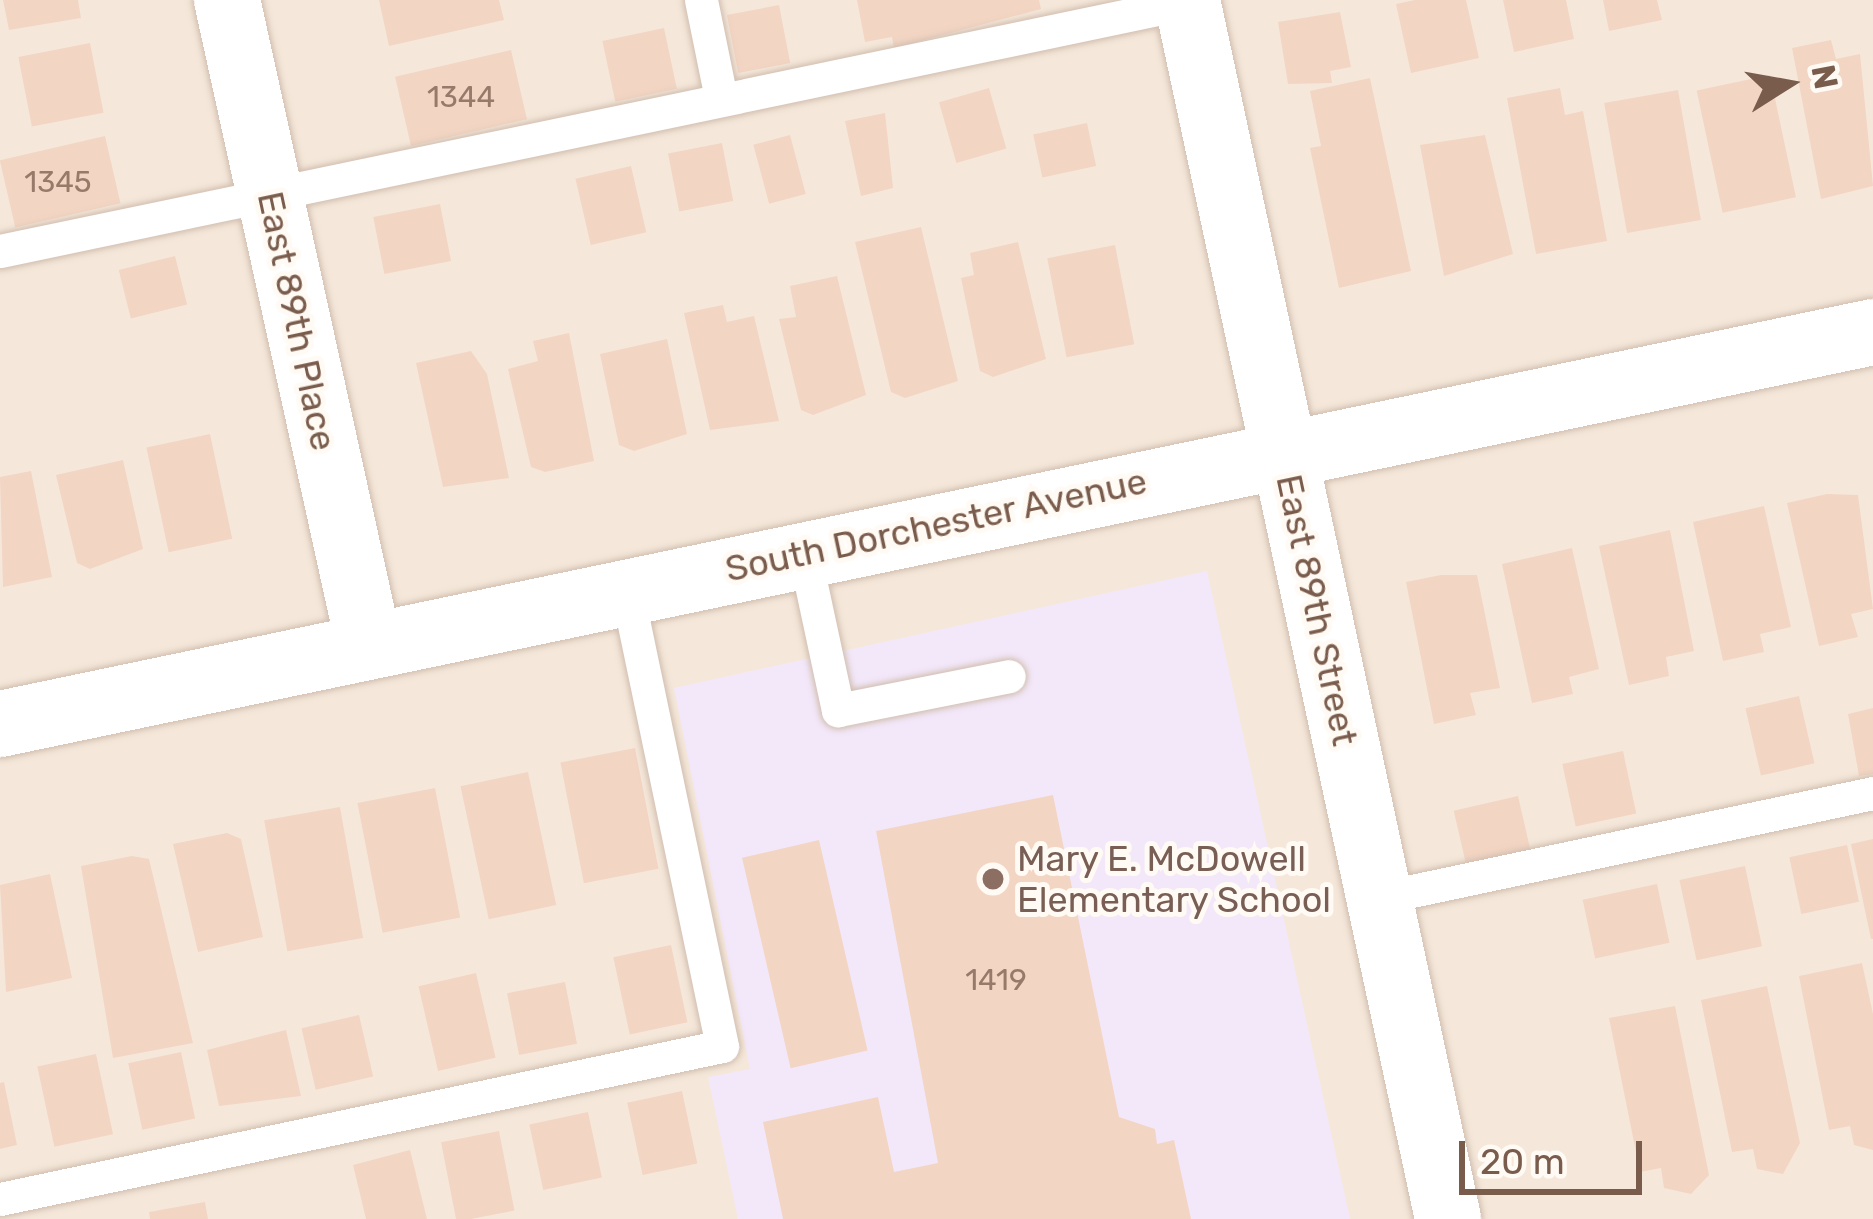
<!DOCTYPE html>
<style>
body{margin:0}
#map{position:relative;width:1873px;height:1219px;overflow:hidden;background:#fdf6ec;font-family:Rubik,sans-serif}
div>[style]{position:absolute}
.residential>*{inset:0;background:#f5e8da;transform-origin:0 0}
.education>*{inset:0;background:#f3e8fa}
.building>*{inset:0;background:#f3d5c3;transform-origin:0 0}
.roads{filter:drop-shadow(0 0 3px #d1beb0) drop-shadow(0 0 3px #d1beb0)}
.service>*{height:33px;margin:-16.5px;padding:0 16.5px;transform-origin:16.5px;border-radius:16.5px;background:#fff}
.minor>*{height:66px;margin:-33px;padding:0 33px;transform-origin:33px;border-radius:33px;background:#fff}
.dots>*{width:33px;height:33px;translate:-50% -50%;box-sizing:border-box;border:6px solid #fffaf3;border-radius:50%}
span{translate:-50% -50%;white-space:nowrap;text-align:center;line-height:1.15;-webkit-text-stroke:10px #fffaf3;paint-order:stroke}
.number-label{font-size:30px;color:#987a6a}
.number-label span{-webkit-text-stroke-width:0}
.street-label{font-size:36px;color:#7a5c4d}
.education-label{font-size:36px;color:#785e54}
.left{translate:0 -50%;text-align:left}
.north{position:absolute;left:1729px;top:24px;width:120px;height:120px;-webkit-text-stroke:9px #fffaf3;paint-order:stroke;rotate:79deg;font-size:33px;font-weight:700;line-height:48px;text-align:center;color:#7a5c4d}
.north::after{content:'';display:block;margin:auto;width:42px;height:54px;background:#7a5c4d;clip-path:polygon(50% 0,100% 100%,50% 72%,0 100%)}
.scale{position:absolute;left:1459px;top:1141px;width:183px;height:54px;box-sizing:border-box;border:6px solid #7a5c4d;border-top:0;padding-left:15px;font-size:36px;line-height:42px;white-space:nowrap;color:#7a5c4d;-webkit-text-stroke:9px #fffaf3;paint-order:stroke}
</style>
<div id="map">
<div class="residential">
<i style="left:0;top:0;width:1873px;height:1219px"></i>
</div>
<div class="education">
<i style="clip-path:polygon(1207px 571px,1350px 1219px,738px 1219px,708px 1077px,750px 1069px,674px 688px)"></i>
</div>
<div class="building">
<i style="clip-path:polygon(3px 0,78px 0,81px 18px,9px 30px)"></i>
<i style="clip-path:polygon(379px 0,499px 0,504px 20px,389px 46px)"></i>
<i style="clip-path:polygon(857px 0,1039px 0,1041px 9px,894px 48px,892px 37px,865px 42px)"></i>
<i style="clip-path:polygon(1415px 0,1466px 0,1479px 58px,1411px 73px,1396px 4px)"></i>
<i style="clip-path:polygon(1503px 0,1566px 0,1574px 39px,1514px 52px)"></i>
<i style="clip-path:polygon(1603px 0,1657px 0,1662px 20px,1609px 31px)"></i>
<i style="left:779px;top:5px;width:59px;height:53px;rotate:79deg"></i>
<i style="clip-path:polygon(1340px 12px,1351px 67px,1330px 71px,1332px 83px,1288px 84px,1278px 22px)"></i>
<i style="left:664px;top:28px;width:62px;height:63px;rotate:78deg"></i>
<i style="clip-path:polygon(1831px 40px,1836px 59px,1860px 54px,1873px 186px,1821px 199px,1792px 48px)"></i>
<i style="left:90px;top:43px;width:71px;height:73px;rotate:79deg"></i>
<i style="left:511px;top:50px;width:71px;height:119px;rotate:77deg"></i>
<i style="left:1770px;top:75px;width:125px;height:75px;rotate:78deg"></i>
<i style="clip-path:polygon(1370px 78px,1411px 271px,1339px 288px,1310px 148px,1321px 146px,1310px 91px)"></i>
<i style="left:989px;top:88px;width:63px;height:52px;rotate:74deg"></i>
<i style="clip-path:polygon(1560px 88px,1565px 115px,1583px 111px,1607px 241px,1536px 254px,1507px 98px)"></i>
<i style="left:1678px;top:90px;width:132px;height:75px;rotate:80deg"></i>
<i style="clip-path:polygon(885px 113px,893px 188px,861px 196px,845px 121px)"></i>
<i style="left:1087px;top:123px;width:44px;height:55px;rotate:78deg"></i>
<i style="left:790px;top:135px;width:61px;height:38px;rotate:75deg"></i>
<i style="clip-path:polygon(1485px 135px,1513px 254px,1444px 276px,1420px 145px)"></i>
<i style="left:105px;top:136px;width:69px;height:108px;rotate:77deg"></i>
<i style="left:722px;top:143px;width:59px;height:55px;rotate:79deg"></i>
<i style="left:631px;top:166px;width:68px;height:57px;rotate:77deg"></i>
<i style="left:440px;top:204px;width:58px;height:68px;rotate:79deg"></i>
<i style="clip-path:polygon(921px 227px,958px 381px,905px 398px,891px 392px,855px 242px)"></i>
<i style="clip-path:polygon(1018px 242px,1046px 359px,993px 377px,980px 371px,961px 278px,974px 275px,970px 253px)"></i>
<i style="left:1115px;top:245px;width:101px;height:69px;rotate:79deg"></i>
<i style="left:175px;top:256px;width:50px;height:58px;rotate:76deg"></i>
<i style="clip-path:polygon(837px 276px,866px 395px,813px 415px,801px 410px,779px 319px,796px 317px,790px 286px)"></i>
<i style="clip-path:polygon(723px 305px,727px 322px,754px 316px,779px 421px,710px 430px,684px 313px)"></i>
<i style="clip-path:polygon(569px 333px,594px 461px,545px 472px,531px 467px,508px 369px,538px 361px,533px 341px)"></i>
<i style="clip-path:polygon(667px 339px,687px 434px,634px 451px,619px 445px,600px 354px)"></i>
<i style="clip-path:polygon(471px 351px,487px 374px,509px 478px,443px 487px,416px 363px)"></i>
<i style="left:210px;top:434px;width:107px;height:65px;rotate:78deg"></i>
<i style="clip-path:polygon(123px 460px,143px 549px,90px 569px,77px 563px,56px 475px)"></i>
<i style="clip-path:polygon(31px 471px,52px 577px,3px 587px,0 477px)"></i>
<i style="clip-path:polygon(1827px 494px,1858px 495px,1873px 609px,1851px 614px,1858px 637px,1819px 646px,1787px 503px)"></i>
<i style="clip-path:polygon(1764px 506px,1791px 627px,1760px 634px,1764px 652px,1723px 661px,1693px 522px)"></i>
<i style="clip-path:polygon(1670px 530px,1694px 651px,1666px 657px,1669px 676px,1629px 685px,1599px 546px)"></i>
<i style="clip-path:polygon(1572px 548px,1599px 669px,1569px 677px,1573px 694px,1532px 703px,1502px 564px)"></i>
<i style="clip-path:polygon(1441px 575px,1477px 575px,1500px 688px,1470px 693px,1476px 715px,1434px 724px,1406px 582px)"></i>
<i style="left:1799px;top:696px;width:69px;height:55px;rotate:77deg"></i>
<i style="clip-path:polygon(1873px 708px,1873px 774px,1859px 776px,1848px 714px)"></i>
<i style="left:635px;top:748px;width:123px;height:76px;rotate:79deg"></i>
<i style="left:1623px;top:751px;width:64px;height:62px;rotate:78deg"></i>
<i style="left:528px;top:772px;width:136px;height:69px;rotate:78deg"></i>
<i style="left:435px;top:788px;width:132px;height:79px;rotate:79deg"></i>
<i style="clip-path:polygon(1053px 795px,1119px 1117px,1155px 1129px,1157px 1144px,1174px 1140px,1191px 1219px,783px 1219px,763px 1122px,878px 1097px,894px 1172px,938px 1163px,876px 831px)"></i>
<i style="left:1518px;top:796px;width:61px;height:66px;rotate:77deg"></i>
<i style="left:340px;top:807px;width:133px;height:77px;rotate:80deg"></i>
<i style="clip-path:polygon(227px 833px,241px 839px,263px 937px,198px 952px,173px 844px)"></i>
<i style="clip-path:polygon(1873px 839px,1873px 939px,1871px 939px,1851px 844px)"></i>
<i style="left:819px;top:840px;width:216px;height:79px;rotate:77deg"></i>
<i style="left:1847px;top:845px;width:58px;height:59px;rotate:78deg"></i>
<i style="clip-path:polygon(132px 856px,149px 859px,193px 1043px,113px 1058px,81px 866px)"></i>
<i style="left:1745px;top:866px;width:82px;height:67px;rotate:78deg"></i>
<i style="clip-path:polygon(50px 874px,72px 978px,6px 992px,0 885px)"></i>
<i style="left:1657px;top:884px;width:60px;height:76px;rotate:78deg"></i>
<i style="left:671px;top:945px;width:79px;height:59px;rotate:78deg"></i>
<i style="clip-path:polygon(1862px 963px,1873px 1014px,1873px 1150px,1854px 1145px,1850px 1126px,1829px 1130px,1799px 976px)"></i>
<i style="left:476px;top:973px;width:87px;height:59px;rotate:77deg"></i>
<i style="left:565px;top:982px;width:63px;height:59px;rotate:79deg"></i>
<i style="clip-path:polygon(1767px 986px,1800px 1143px,1783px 1174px,1757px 1169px,1753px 1149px,1732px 1152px,1701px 1000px)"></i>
<i style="clip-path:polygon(1675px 1006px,1709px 1175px,1691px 1194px,1664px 1188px,1661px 1168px,1640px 1172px,1609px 1018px)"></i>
<i style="left:359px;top:1015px;width:63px;height:59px;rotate:77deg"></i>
<i style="clip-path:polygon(286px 1030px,301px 1096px,219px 1106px,207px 1050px)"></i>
<i style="left:181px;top:1052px;width:68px;height:54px;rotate:78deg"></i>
<i style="left:96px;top:1054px;width:82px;height:60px;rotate:78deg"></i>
<i style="clip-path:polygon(4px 1082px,17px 1145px,0 1149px,0 1083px)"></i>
<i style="left:682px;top:1091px;width:74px;height:56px;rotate:78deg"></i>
<i style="left:588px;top:1112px;width:67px;height:60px;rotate:78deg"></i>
<i style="left:499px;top:1131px;width:81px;height:59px;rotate:79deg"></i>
<i style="clip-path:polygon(410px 1150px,427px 1219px,366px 1219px,353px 1165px)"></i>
<i style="clip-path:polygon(205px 1202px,208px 1219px,150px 1219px,149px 1212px)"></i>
</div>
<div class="roads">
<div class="service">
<i style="left:701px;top:0;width:100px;rotate:78.5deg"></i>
<i style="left:0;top:251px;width:1222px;rotate:-11.81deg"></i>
<i style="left:804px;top:552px;width:162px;rotate:77.9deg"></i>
<i style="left:838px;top:710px;width:174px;rotate:-11.2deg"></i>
<i style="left:1379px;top:898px;width:505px;rotate:-12deg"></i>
<i style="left:0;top:1199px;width:738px;rotate:-11.96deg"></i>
<i style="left:722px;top:1046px;width:468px;rotate:-101.8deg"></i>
</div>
<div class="minor">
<i style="left:227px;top:0;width:656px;rotate:77.59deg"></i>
<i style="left:1187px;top:0;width:1247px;rotate:77.91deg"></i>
<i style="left:0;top:724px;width:1914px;rotate:-11.82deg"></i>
</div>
</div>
<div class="dots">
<i style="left:993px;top:879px;background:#8d6e63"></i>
</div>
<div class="number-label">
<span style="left:461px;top:97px">1344</span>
<span style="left:58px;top:182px">1345</span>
<span style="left:996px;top:980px">1419</span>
</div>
<div class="street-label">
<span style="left:297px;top:321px;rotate:78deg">East 89th Place</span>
<span style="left:936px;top:525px;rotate:-12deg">South Dorchester Avenue</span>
<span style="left:1317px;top:610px;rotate:78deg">East 89th Street</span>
</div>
<div class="education-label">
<span class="left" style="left:1017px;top:879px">Mary E. McDowell<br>Elementary School</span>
</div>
<div class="north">N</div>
<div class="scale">20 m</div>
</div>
